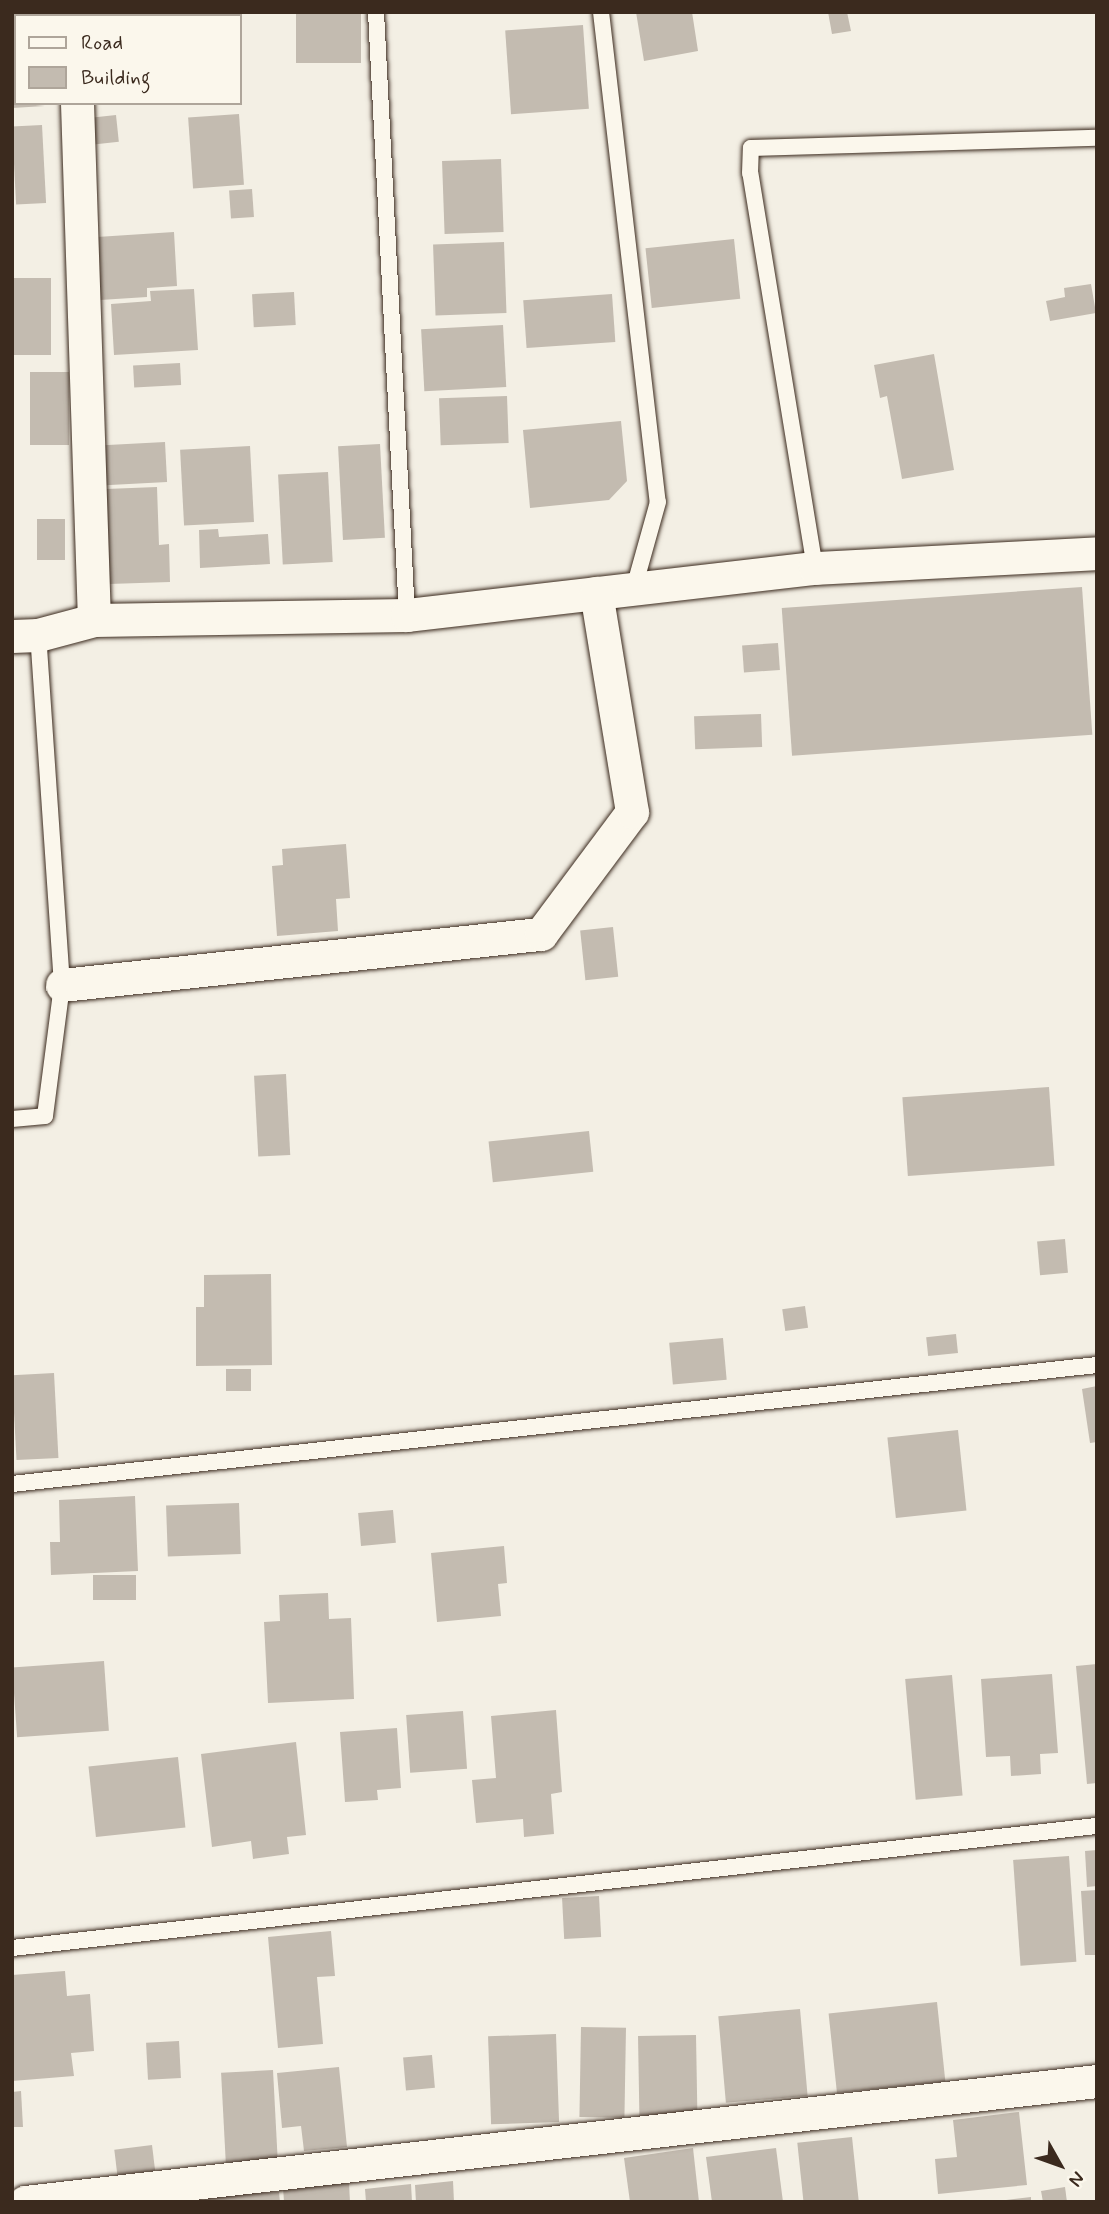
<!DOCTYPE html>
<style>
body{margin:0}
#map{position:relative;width:1109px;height:2214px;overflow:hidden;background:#f3efe4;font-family:Mynerve,sans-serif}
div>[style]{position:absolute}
.building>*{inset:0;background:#c3bbb0;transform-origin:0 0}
.roads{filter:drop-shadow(0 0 2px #3b2a1e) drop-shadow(0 0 2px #3b2a1e)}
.service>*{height:16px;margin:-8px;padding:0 8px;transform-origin:8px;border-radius:8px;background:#fbf7ec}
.minor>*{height:33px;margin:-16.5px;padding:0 16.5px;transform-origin:16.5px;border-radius:16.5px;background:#fbf7ec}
span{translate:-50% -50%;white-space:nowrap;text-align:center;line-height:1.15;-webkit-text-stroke:5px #fbf7ec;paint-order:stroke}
.frame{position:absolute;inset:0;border:14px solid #3b2a1e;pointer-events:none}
.legend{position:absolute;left:14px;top:14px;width:228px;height:91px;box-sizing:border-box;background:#fbf7ec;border:2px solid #aea59a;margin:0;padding:9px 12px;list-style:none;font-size:21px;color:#3b2a1e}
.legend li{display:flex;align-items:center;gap:14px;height:35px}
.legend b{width:35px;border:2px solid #aea59a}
.north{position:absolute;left:1025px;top:2130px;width:70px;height:70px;-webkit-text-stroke:5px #fbf7ec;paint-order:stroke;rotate:130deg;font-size:19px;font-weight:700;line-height:28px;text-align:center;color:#3b2a1e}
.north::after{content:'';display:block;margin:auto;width:24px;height:32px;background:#3b2a1e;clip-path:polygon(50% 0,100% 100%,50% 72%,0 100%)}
</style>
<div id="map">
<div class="building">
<i style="clip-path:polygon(12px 12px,47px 12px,47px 16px,16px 16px,16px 103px,45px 106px,12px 108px)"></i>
<i style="left:201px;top:12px;width:39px;height:4px"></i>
<i style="left:296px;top:12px;width:65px;height:51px"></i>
<i style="clip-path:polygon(636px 12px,692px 12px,698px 51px,644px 61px)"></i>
<i style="clip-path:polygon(828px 12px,847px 12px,851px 31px,832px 34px)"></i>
<i style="left:583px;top:25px;width:84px;height:78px;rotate:86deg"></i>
<i style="left:239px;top:114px;width:71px;height:51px;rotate:86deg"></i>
<i style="left:116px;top:115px;width:27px;height:30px;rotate:84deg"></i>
<i style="left:42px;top:125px;width:78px;height:30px;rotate:87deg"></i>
<i style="left:501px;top:159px;width:73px;height:59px;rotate:88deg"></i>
<i style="left:252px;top:189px;width:28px;height:23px;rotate:86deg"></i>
<i style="clip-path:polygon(174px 232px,177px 286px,147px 288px,147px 297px,100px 300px,97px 237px)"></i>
<i style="left:734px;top:239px;width:60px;height:89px;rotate:84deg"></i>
<i style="left:504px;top:242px;width:71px;height:71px;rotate:88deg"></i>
<i style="left:12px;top:278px;width:39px;height:77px"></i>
<i style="clip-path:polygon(1091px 284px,1096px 313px,1050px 321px,1046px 301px,1065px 297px,1064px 288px)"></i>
<i style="clip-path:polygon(194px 289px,198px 350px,114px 355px,111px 304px,151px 301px,150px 291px)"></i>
<i style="left:294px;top:292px;width:33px;height:42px;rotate:87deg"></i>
<i style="left:612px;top:294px;width:48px;height:89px;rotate:86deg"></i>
<i style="left:503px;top:325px;width:62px;height:82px;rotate:87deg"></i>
<i style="clip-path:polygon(934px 354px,954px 470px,902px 479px,887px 396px,880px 398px,874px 365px)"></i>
<i style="left:180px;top:363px;width:22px;height:47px;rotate:87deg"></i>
<i style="left:30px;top:372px;width:39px;height:73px"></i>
<i style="left:507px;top:396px;width:47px;height:68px;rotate:88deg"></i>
<i style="clip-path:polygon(621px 421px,627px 481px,609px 500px,530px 508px,523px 430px)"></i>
<i style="left:165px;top:442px;width:40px;height:62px;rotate:87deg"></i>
<i style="left:380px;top:444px;width:94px;height:42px;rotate:87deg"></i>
<i style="left:250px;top:446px;width:76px;height:70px;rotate:87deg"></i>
<i style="left:328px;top:472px;width:90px;height:50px;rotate:87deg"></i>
<i style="clip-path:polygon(157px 487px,159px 545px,169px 544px,170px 582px,109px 584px,106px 489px)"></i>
<i style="left:37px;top:519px;width:28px;height:41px"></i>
<i style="clip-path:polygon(218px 529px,219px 537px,268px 534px,270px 564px,200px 568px,199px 530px)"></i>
<i style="left:1082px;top:587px;width:148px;height:301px;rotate:86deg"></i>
<i style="left:778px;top:643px;width:27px;height:36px;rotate:86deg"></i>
<i style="left:761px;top:714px;width:33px;height:67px;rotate:88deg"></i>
<i style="clip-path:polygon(346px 844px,350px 898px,336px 899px,338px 931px,277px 936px,272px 866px,283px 865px,282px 849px)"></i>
<i style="left:613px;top:927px;width:50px;height:33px;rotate:84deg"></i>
<i style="left:286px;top:1074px;width:81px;height:32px;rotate:87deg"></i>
<i style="left:1049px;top:1087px;width:79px;height:147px;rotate:86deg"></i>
<i style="left:589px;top:1131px;width:41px;height:101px;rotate:84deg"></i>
<i style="left:1065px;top:1239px;width:34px;height:28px;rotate:85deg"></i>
<i style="clip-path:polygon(271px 1274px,272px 1365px,196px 1366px,196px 1307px,204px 1307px,204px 1275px)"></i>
<i style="left:805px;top:1306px;width:22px;height:23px;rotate:82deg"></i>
<i style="left:956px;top:1334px;width:19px;height:30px;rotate:84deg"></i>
<i style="left:723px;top:1338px;width:42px;height:54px;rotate:85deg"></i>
<i style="left:251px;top:1369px;width:22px;height:25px;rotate:90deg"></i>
<i style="left:54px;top:1373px;width:85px;height:42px;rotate:87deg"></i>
<i style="clip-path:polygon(1097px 1386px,1097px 1442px,1090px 1443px,1082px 1389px)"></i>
<i style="left:958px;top:1430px;width:81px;height:71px;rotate:84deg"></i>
<i style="clip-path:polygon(135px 1496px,138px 1571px,51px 1575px,50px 1542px,60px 1542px,59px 1500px)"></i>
<i style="left:239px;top:1503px;width:51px;height:73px;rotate:88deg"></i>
<i style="left:393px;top:1510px;width:33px;height:35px;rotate:85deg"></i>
<i style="clip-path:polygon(504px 1546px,507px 1583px,498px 1584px,501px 1616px,437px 1622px,431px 1553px)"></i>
<i style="left:136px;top:1575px;width:25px;height:43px;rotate:90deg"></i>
<i style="clip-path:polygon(328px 1593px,329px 1619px,351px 1618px,354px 1699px,268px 1703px,264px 1622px,280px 1621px,279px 1595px)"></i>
<i style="left:104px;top:1661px;width:70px;height:92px;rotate:86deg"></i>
<i style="clip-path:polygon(1097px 1664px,1097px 1783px,1087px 1784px,1076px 1666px)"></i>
<i style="clip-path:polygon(1052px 1674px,1058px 1753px,1040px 1754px,1041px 1774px,1011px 1776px,1010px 1756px,986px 1757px,981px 1679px)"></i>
<i style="left:952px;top:1675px;width:121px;height:47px;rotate:85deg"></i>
<i style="clip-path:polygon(556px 1710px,562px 1792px,551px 1794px,554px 1834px,524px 1837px,523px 1819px,476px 1823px,472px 1780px,496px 1778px,491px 1716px)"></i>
<i style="left:463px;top:1711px;width:58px;height:57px;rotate:86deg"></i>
<i style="clip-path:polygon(397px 1728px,401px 1788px,377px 1790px,378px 1800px,345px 1802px,340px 1732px)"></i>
<i style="clip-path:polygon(296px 1742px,306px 1835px,287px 1837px,289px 1854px,253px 1859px,251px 1841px,212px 1847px,201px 1754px)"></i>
<i style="left:178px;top:1757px;width:71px;height:90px;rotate:84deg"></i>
<i style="clip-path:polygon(1097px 1850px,1097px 1886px,1087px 1887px,1085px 1851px)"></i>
<i style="left:1069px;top:1856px;width:106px;height:56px;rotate:86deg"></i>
<i style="clip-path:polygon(1097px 1890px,1097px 1955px,1085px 1955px,1081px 1891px)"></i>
<i style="left:599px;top:1896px;width:41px;height:37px;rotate:87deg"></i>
<i style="clip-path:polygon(331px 1931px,335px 1976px,317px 1977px,323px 2044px,278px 2048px,268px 1937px)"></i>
<i style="clip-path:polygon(65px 1971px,67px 1996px,90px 1994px,94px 2051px,71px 2053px,74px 2076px,12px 2081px,12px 1975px)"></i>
<i style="left:937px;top:2002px;width:80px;height:109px;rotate:84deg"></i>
<i style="left:800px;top:2009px;width:87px;height:82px;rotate:85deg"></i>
<i style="left:581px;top:2027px;width:45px;height:90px;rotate:1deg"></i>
<i style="left:556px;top:2034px;width:88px;height:68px;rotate:88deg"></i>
<i style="left:696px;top:2035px;width:80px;height:58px;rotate:89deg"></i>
<i style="left:179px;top:2041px;width:37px;height:33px;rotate:87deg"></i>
<i style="left:432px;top:2055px;width:33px;height:29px;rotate:85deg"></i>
<i style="clip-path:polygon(339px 2067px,347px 2147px,304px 2151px,301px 2126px,282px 2128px,277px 2073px)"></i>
<i style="left:273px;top:2070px;width:90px;height:52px;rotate:87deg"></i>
<i style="clip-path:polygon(21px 2091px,23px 2127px,12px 2127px,12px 2092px)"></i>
<i style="clip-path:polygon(1019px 2112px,1027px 2185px,938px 2194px,935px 2159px,957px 2157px,953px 2120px)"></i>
<i style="left:852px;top:2137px;width:65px;height:55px;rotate:84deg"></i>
<i style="left:152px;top:2145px;width:26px;height:38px;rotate:83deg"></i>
<i style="clip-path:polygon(693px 2148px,699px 2202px,630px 2202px,624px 2158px)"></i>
<i style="clip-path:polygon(776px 2148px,783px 2202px,712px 2202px,706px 2157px)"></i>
<i style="clip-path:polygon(453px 2181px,454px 2202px,416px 2202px,415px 2185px)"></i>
<i style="clip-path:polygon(349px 2183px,350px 2202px,284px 2202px,283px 2187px)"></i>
<i style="clip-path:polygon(411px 2184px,412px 2202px,366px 2202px,365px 2189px)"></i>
<i style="clip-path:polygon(1065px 2187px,1067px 2202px,1043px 2202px,1041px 2191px)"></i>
<i style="clip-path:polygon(279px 2192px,280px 2202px,205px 2202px,204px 2196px)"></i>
<i style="clip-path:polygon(1031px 2197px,1031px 2202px,1006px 2202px,1006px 2200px)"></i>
</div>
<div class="roads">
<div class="service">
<i style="left:376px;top:12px;width:604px;rotate:87.06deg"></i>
<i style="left:601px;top:12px;width:493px;rotate:83.4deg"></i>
<i style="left:658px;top:502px;width:89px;rotate:105.6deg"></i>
<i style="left:815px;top:568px;width:400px;rotate:-99.3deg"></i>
<i style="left:750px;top:173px;width:25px;rotate:-88deg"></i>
<i style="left:751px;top:148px;width:346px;rotate:-1.7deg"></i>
<i style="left:12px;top:1119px;width:33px;rotate:-5deg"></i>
<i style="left:45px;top:1116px;width:132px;rotate:-82.6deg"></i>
<i style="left:62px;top:985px;width:351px;rotate:-93.9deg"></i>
<i style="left:12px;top:1484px;width:1092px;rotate:-6.26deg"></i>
<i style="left:12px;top:1948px;width:1092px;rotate:-6.42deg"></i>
</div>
<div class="minor">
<i style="left:74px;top:12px;width:4px;rotate:90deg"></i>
<i style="left:77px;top:103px;width:517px;rotate:88.12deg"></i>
<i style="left:12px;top:636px;width:26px;rotate:-2deg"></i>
<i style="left:38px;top:635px;width:58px;rotate:-15deg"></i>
<i style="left:94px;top:620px;width:313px;rotate:-0.9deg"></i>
<i style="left:407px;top:615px;width:411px;rotate:-6.6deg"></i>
<i style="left:815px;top:568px;width:282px;rotate:-3deg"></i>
<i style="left:62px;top:985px;width:482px;rotate:-6.1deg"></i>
<i style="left:541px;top:934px;width:152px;rotate:-53.3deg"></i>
<i style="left:632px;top:812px;width:222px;rotate:-99.3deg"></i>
<i style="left:25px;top:2202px;width:1079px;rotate:-6.44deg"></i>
</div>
</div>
<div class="frame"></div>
<ul class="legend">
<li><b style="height:9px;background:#fbf7ec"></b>Road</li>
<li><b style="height:19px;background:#c3bbb0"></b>Building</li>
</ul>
<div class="north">N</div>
</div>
